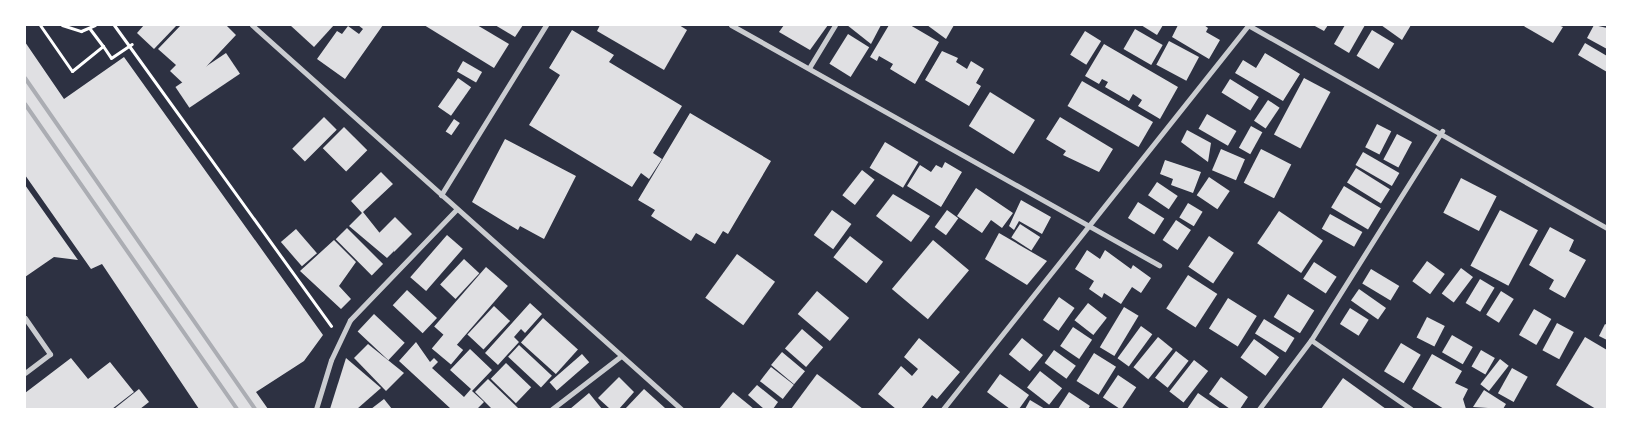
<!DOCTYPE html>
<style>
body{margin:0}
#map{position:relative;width:1632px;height:434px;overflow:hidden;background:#2d3142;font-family:"Nunito Sans",sans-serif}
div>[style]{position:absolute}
.building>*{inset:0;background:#e0e0e3;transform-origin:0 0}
.path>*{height:3px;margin:-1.5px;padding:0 1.5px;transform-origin:1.5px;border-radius:1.5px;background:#fff}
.minor>*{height:5px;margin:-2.5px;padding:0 2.5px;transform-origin:2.5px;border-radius:2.5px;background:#caccd0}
.rail>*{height:4px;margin:-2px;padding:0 2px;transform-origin:2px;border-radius:2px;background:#abadb3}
span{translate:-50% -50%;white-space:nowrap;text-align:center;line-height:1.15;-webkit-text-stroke:5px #fff;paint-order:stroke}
.frame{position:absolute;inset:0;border:26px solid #fff;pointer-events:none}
</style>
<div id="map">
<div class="building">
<i style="clip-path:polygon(144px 25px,177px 25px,154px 49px,137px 33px)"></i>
<i style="clip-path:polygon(181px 25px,226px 25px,236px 35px,187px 87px,170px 71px,176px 65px,158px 49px)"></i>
<i style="clip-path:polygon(290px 25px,334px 25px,314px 47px)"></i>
<i style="clip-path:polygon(358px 25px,383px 25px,345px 79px,317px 59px,337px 31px,342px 34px,348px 26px,359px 34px,363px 29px)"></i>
<i style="clip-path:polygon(424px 25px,477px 25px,509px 44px,494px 68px)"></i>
<i style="clip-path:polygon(495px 25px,523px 25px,515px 37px)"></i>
<i style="clip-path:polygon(600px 25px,679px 25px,687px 30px,664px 70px,597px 31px)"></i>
<i style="clip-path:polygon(784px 25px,828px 25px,810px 50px,779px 32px)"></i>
<i style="clip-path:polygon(847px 25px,881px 25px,871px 44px)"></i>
<i style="clip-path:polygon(889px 25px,910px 25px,939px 42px,915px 84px,890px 69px,893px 64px,879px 56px,877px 61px,870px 57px)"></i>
<i style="clip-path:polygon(927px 25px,954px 25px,946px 39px)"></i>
<i style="clip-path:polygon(1141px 25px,1163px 25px,1157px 35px)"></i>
<i style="clip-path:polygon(1178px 25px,1204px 25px,1208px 28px,1206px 32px,1220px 40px,1209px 59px,1172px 37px)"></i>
<i style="clip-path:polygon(1313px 25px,1328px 25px,1324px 31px)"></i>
<i style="clip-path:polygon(1345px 25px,1365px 25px,1349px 53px,1334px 44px)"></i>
<i style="clip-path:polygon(1381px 25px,1411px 25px,1402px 40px)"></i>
<i style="clip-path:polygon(1522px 25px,1558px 25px,1563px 27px,1553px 43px)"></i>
<i style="clip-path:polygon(1594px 25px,1607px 28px,1607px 49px,1587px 38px)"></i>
<i style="left:1135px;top:29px;width:32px;height:23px;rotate:30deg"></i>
<i style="clip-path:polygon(572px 30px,614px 55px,609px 62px,682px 106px,653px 153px,662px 159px,649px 179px,641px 173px,632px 187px,529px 125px,560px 75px,549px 68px)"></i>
<i style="left:1372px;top:30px;width:26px;height:30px;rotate:31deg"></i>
<i style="left:1085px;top:31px;width:19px;height:28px;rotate:32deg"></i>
<i style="left:848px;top:34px;width:25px;height:35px;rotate:32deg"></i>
<i style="left:1169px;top:41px;width:34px;height:27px;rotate:28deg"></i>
<i style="clip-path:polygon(25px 42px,64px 99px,124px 57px,323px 335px,304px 361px,256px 392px,268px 409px,199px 409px,102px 264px,91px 269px,25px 175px)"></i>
<i style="clip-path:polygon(1585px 43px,1607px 56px,1607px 72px,1578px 55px)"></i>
<i style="clip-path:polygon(1104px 44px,1178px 87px,1160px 119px,1138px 106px,1142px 100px,1133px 94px,1129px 101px,1105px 87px,1108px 82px,1102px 79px,1099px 84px,1085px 76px)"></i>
<i style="clip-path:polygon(942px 51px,958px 58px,956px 62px,967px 69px,971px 61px,984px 69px,976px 83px,981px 86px,969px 106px,925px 80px)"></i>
<i style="left:226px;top:53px;width:25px;height:61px;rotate:56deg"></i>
<i style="clip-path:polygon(1265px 53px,1300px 74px,1283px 101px,1235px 73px,1243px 60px,1256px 68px)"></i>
<i style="left:463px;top:61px;width:22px;height:12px;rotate:30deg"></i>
<i style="left:458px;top:78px;width:16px;height:35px;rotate:35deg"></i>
<i style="left:1304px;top:78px;width:30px;height:64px;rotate:28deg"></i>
<i style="left:1230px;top:79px;width:34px;height:16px;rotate:32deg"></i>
<i style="left:1082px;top:81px;width:82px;height:29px;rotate:30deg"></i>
<i style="left:990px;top:92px;width:53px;height:40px;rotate:32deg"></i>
<i style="left:1268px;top:100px;width:14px;height:25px;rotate:34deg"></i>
<i style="clip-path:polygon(690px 113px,771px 161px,728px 234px,723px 231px,715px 244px,696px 233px,691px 241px,651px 216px,655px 210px,638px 200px)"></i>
<i style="left:1207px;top:114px;width:34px;height:17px;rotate:30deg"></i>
<i style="left:324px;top:117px;width:18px;height:45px;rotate:45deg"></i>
<i style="clip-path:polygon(1060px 117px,1113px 149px,1099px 172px,1063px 155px,1066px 151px,1046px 139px)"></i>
<i style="left:454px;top:119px;width:7px;height:15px;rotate:34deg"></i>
<i style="left:1377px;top:124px;width:16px;height:26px;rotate:27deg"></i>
<i style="left:1251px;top:126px;width:13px;height:25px;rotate:29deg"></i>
<i style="left:344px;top:127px;width:33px;height:30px;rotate:45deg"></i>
<i style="clip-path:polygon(1187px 130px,1211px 143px,1208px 162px,1181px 142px)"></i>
<i style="left:1397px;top:134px;width:17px;height:29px;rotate:28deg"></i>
<i style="clip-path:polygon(505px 139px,576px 176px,544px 239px,520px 226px,518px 230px,472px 202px)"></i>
<i style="left:885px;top:142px;width:39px;height:30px;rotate:31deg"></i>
<i style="left:1221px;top:149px;width:26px;height:23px;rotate:23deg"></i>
<i style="left:1261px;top:149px;width:34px;height:38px;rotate:27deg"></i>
<i style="left:1363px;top:152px;width:42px;height:15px;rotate:30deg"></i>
<i style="clip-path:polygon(1165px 160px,1201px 172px,1193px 193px,1171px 185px,1173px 179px,1160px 174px)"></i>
<i style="clip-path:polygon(945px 162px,962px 172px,941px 207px,907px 186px,920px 165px,931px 172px,936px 165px,942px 168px)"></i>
<i style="left:1356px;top:168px;width:40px;height:17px;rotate:32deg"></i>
<i style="left:862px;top:170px;width:16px;height:32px;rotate:38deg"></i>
<i style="clip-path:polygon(381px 172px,393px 184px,363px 212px,394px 251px,387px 258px,349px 226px,362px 213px,351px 201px)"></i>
<i style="left:1209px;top:177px;width:25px;height:22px;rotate:34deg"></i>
<i style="left:1461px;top:178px;width:40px;height:39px;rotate:27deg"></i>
<i style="left:1157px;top:182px;width:25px;height:16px;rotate:34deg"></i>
<i style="clip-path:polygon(25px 185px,78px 260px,54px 257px,25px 277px)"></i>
<i style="left:1344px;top:186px;width:43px;height:25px;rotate:31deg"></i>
<i style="clip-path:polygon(976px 188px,1013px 213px,1002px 228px,991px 220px,982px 233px,957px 216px)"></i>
<i style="clip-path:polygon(893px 194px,930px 216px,911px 242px,876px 216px)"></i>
<i style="clip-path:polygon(1021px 200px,1051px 217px,1042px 234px,1019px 221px,1014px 230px,1009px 226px)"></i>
<i style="left:1138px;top:202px;width:31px;height:19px;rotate:32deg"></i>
<i style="left:1188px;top:203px;width:17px;height:17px;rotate:31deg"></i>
<i style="left:832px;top:210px;width:24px;height:31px;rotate:36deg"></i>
<i style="left:947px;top:210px;width:14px;height:21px;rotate:36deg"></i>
<i style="left:1500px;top:210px;width:43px;height:63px;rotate:28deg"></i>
<i style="left:1279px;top:211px;width:53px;height:39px;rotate:34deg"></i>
<i style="left:1330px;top:214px;width:37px;height:17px;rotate:29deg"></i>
<i style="left:395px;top:217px;width:24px;height:25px;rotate:45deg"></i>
<i style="left:1176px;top:220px;width:18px;height:24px;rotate:34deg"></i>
<i style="left:1020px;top:224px;width:24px;height:16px;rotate:33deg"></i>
<i style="clip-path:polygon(1550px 227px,1574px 240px,1569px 251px,1586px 260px,1565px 298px,1549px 289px,1554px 280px,1529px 265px)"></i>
<i style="left:347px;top:228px;width:51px;height:16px;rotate:45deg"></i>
<i style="left:296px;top:229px;width:32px;height:20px;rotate:49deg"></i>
<i style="clip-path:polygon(999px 233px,1047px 261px,1027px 285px,985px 259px)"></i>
<i style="left:447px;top:235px;width:21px;height:56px;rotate:41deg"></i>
<i style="left:850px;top:236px;width:42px;height:27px;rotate:38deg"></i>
<i style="left:1209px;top:236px;width:30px;height:37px;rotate:34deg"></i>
<i style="clip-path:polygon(334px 240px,356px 262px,339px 286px,351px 299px,341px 309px,300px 271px)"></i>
<i style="left:933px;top:240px;width:47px;height:64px;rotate:40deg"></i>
<i style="clip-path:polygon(1087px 250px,1100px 259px,1105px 250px,1131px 269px,1133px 265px,1151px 278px,1141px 293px,1132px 287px,1121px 304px,1104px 293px,1102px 298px,1089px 289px,1094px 281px,1075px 269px)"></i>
<i style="left:737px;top:254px;width:47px;height:54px;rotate:36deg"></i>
<i style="left:464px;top:259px;width:21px;height:35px;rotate:43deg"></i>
<i style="left:1427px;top:261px;width:22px;height:25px;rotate:36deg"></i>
<i style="left:1314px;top:262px;width:27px;height:20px;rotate:33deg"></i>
<i style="left:486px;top:267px;width:29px;height:79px;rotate:41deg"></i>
<i style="left:1461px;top:268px;width:15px;height:32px;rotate:37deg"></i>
<i style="left:1371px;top:269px;width:33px;height:17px;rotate:31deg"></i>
<i style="left:1188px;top:275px;width:35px;height:40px;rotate:33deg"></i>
<i style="left:1480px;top:279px;width:17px;height:28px;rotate:31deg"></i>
<i style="left:1359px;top:289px;width:33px;height:14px;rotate:35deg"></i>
<i style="left:407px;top:290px;width:41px;height:21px;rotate:43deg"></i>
<i style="left:817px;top:291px;width:42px;height:30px;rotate:40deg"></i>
<i style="left:1501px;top:291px;width:15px;height:28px;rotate:32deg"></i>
<i style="left:1288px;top:294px;width:31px;height:27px;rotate:32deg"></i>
<i style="left:1059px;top:297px;width:19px;height:28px;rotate:35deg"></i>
<i style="left:1228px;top:298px;width:34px;height:36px;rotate:32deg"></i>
<i style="clip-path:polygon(530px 303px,542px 314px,525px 333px,521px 329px,514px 337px,519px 342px,498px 365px,485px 353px)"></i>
<i style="left:1088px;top:303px;width:24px;height:22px;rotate:38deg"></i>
<i style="left:494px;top:306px;width:22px;height:39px;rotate:43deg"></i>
<i style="left:1124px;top:307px;width:17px;height:47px;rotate:31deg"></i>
<i style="left:1350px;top:308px;width:22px;height:19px;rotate:32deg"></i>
<i style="left:1534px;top:309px;width:20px;height:30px;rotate:30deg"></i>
<i style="left:374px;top:314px;width:42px;height:24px;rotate:43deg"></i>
<i style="left:1427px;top:317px;width:20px;height:23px;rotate:27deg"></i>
<i style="left:543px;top:318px;width:47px;height:33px;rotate:42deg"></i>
<i style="left:1264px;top:319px;width:36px;height:17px;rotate:32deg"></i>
<i style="left:1557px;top:323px;width:19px;height:31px;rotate:28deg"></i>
<i style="clip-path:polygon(1605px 324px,1607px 325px,1607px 340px,1599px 336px)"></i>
<i style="left:1141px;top:326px;width:14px;height:40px;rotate:36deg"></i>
<i style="left:1073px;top:327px;width:23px;height:23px;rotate:34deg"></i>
<i style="left:802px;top:329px;width:28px;height:26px;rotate:41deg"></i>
<i style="left:444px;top:334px;width:25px;height:19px;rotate:40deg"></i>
<i style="left:1452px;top:335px;width:24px;height:20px;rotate:30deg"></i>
<i style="left:1158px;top:337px;width:19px;height:39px;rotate:39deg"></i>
<i style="clip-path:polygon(1585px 337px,1607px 350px,1607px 409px,1596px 409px,1556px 385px)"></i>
<i style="clip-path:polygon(919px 338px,960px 372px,937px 399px,932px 395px,921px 409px,896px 409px,878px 394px,901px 366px,912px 376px,918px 369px,904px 357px)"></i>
<i style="left:1022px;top:338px;width:27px;height:21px;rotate:39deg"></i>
<i style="left:1254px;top:339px;width:31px;height:23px;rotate:36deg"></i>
<i style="clip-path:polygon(416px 342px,430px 362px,434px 358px,438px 362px,432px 368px,464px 397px,471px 389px,450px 370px,470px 349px,492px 370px,472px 391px,484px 402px,477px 409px,451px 409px,399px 361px)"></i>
<i style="left:1401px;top:343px;width:23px;height:33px;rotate:31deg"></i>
<i style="clip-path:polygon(368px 344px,404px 373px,386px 391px,354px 358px)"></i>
<i style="left:519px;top:345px;width:45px;height:16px;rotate:43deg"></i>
<i style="left:1054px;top:350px;width:27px;height:16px;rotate:36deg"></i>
<i style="left:1481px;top:350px;width:16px;height:19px;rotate:30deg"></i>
<i style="left:1176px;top:351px;width:16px;height:34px;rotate:38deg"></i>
<i style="left:782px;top:352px;width:30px;height:17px;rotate:40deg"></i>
<i style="left:1094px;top:353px;width:26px;height:33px;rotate:32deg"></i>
<i style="left:582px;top:354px;width:11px;height:43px;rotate:49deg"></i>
<i style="clip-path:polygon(1432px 354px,1462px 371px,1455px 383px,1468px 389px,1463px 399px,1466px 409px,1444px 409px,1412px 389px)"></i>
<i style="clip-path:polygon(71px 358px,88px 379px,110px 362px,134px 392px,112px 409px,25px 409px,25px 393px)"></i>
<i style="clip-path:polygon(346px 358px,381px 388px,357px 409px,330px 409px)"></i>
<i style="left:1500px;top:359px;width:11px;height:32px;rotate:38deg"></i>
<i style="left:1194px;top:360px;width:18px;height:40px;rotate:38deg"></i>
<i style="left:506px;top:363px;width:35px;height:22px;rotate:44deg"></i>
<i style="left:771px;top:367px;width:29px;height:18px;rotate:38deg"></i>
<i style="left:1512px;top:368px;width:18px;height:29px;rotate:29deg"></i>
<i style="left:1040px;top:371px;width:28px;height:21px;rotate:38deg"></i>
<i style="clip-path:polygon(817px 374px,863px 409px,791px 409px)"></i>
<i style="clip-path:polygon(1000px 374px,1029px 395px,1019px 409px,1010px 409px,987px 392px)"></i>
<i style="left:1118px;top:375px;width:22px;height:27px;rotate:34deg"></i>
<i style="clip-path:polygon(619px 377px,634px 392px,619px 409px,610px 409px,598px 398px)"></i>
<i style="clip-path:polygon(1221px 377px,1248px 397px,1240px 409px,1230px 409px,1209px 394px)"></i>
<i style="clip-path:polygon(1343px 378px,1386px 409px,1321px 409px)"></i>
<i style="clip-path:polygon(488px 379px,519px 409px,492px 409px,475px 392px)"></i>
<i style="clip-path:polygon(757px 385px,778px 402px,773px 409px,764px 409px,748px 395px)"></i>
<i style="clip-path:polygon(139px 389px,149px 402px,140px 409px,114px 409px)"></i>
<i style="clip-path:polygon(644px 389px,665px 408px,663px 409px,625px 409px)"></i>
<i style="clip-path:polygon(1484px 390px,1506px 404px,1503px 409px,1473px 407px)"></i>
<i style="clip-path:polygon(733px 392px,754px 409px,719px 409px)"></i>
<i style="clip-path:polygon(1069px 392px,1090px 406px,1088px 409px,1058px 409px)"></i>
<i style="clip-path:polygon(589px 393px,602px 409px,570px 409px)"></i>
<i style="clip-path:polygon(1198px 393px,1221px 409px,1187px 409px)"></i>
<i style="clip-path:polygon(384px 399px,392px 409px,371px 409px)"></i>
<i style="clip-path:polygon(1030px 400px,1045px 409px,1025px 409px)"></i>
</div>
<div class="path">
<i style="left:40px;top:25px;width:56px;rotate:55.2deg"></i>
<i style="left:72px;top:71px;width:40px;rotate:-39deg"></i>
<i style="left:103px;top:46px;width:14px;rotate:56deg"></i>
<i style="left:111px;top:58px;width:25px;rotate:-34deg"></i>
<i style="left:62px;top:25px;width:20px;rotate:18deg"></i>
<i style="left:81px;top:31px;width:15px;rotate:-23deg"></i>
<i style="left:114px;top:25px;width:371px;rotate:54.2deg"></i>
<i style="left:90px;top:29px;width:21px;rotate:53deg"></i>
</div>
<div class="minor">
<i style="left:252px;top:25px;width:576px;rotate:41.83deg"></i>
<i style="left:731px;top:25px;width:491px;rotate:29.3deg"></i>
<i style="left:1248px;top:25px;width:412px;rotate:29.5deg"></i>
<i style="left:809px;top:68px;width:50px;rotate:-58.8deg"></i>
<i style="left:441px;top:195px;width:200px;rotate:-58.3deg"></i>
<i style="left:25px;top:318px;width:44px;rotate:55.2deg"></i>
<i style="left:50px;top:354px;width:31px;rotate:143deg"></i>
<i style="left:1311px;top:340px;width:121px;rotate:34.6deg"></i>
<i style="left:316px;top:409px;width:51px;rotate:-73deg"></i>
<i style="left:331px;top:360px;width:44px;rotate:-64.6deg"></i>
<i style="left:350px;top:320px;width:154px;rotate:-46.1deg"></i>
<i style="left:552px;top:409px;width:87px;rotate:-37.5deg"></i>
<i style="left:943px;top:409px;width:490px;rotate:-51.5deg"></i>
<i style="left:1259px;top:409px;width:86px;rotate:-53deg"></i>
<i style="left:1311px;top:340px;width:247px;rotate:-57.9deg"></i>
</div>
<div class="rail">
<i style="left:25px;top:78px;width:403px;rotate:55.2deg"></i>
<i style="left:25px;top:104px;width:371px;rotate:55.2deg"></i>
</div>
<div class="frame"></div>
</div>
